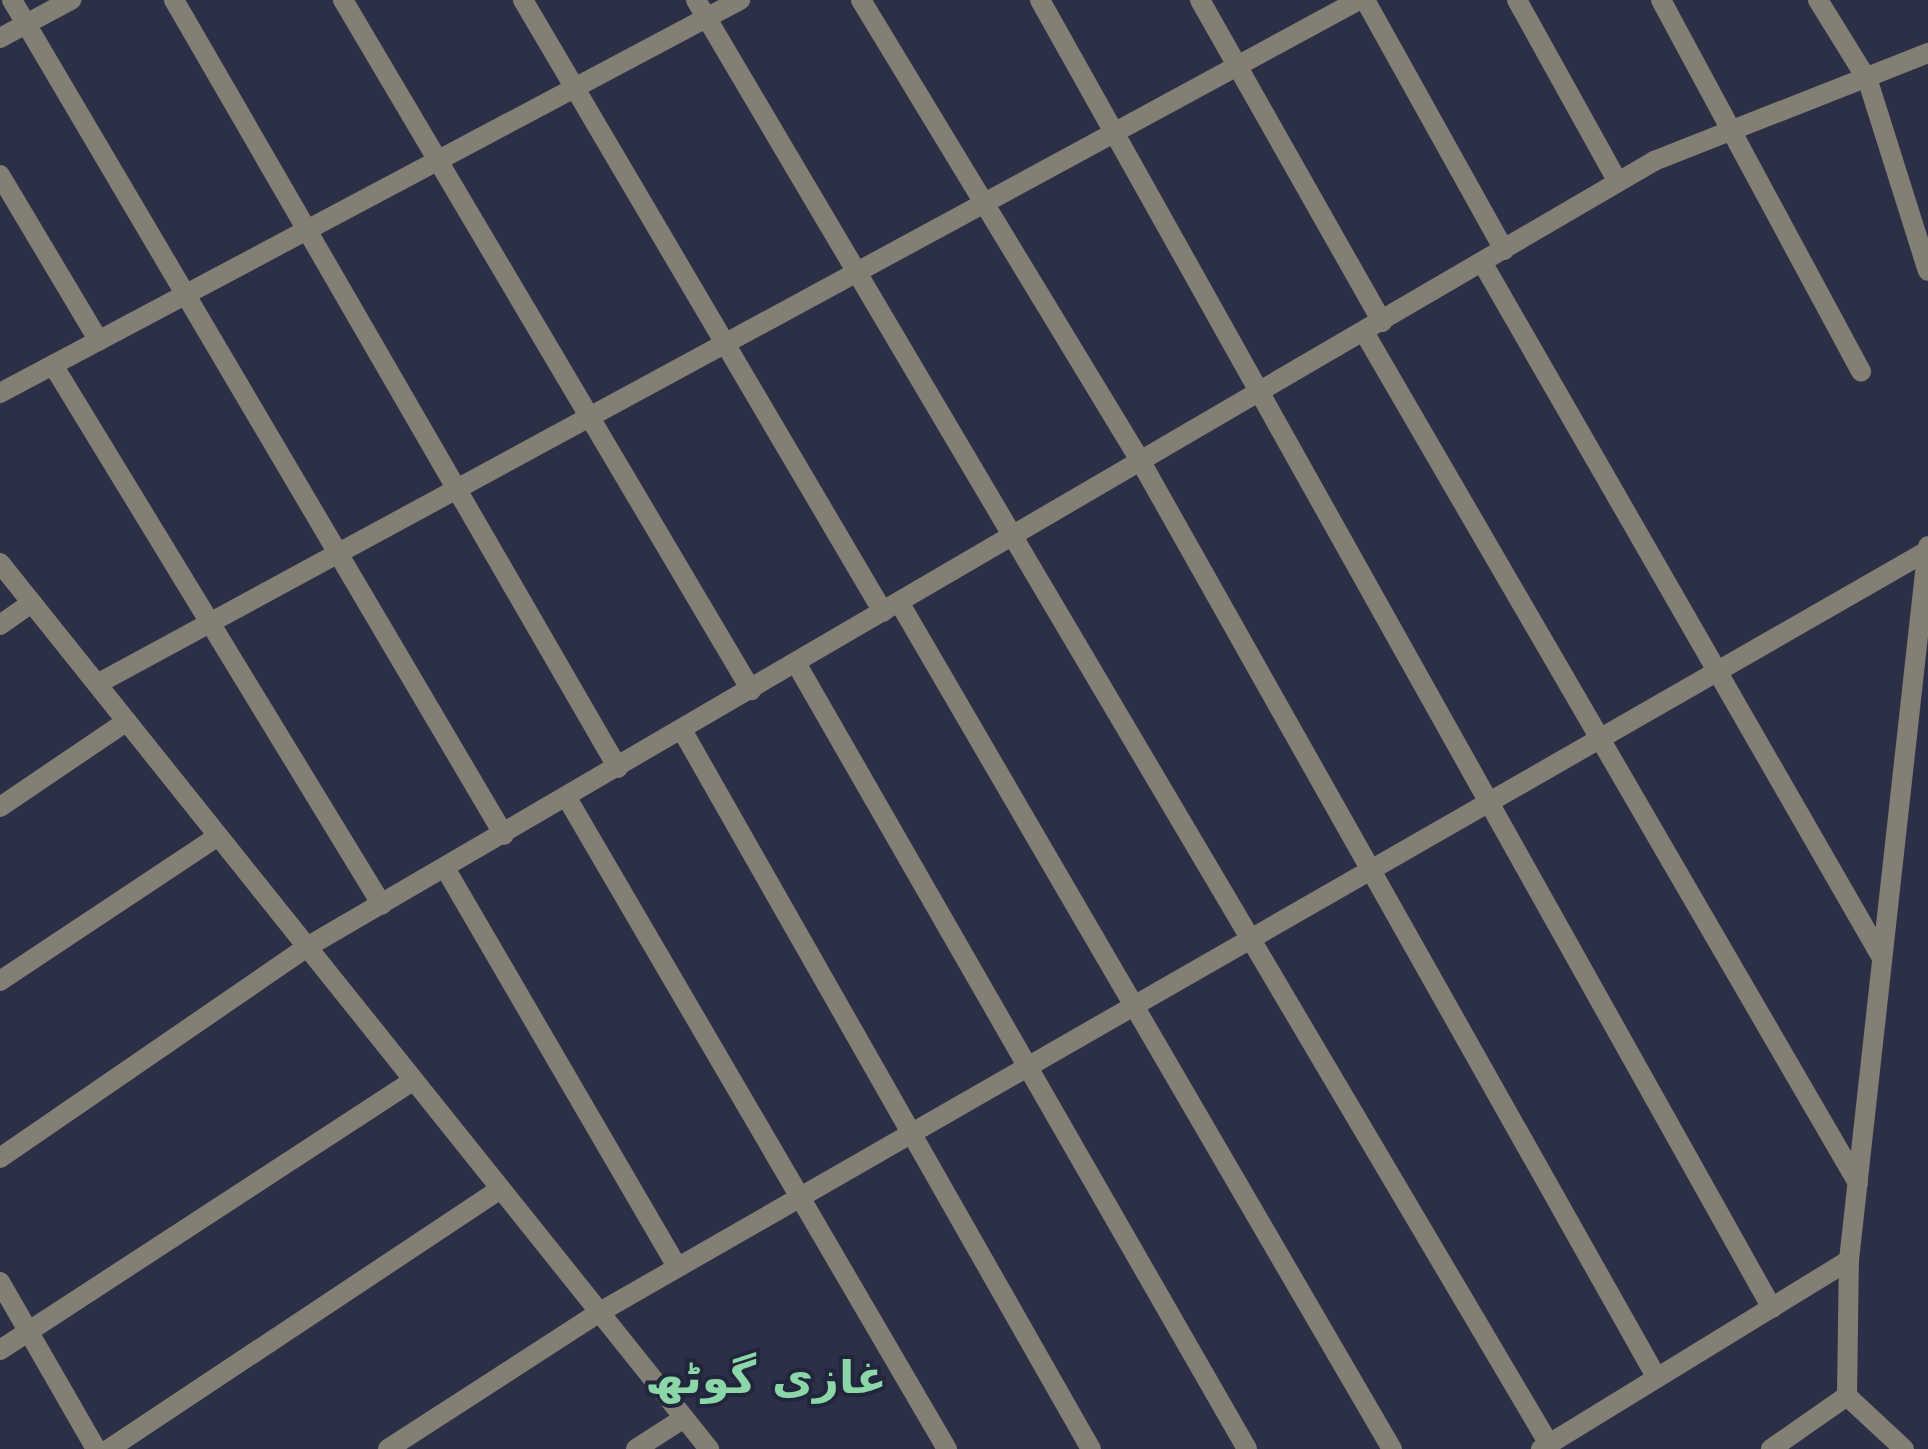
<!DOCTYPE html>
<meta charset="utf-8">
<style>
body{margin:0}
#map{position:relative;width:1928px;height:1449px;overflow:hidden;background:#2c3046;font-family:"DejaVu Sans",Cairo,sans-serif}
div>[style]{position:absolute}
.street>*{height:20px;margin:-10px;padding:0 10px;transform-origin:10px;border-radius:10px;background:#847f74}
span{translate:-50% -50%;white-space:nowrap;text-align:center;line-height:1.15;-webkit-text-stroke:8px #22263c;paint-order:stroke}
.district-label{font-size:45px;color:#8cd7a8;font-weight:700}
</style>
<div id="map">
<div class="street">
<i style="left:12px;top:0;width:969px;rotate:59.49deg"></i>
<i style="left:174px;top:0;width:887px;rotate:59.97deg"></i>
<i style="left:343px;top:0;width:802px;rotate:59.4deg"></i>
<i style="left:523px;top:0;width:710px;rotate:59.53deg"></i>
<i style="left:696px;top:0;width:1677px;rotate:59.43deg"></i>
<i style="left:861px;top:0;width:540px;rotate:58.78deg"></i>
<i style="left:1141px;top:462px;width:1051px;rotate:60.61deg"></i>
<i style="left:1040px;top:0;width:1499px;rotate:60.77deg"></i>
<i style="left:1200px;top:0;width:370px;rotate:60.5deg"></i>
<i style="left:1365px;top:0;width:286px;rotate:60.9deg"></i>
<i style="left:1517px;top:0;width:208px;rotate:61deg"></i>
<i style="left:1661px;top:0;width:422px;rotate:61.7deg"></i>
<i style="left:1818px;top:0;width:95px;rotate:58.3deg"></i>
<i style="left:1868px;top:81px;width:199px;rotate:72.5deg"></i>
<i style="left:0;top:38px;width:81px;rotate:-28.2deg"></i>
<i style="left:0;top:175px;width:193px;rotate:59.2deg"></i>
<i style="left:1482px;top:262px;width:803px;rotate:60.11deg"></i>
<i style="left:1364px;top:332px;width:984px;rotate:59.87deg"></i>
<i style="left:53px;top:365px;width:632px;rotate:58.65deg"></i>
<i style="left:0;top:393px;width:838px;rotate:-27.97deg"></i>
<i style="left:0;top:563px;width:1135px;rotate:51.33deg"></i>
<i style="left:899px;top:602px;width:980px;rotate:59.8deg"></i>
<i style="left:0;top:625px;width:39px;rotate:-35deg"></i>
<i style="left:796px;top:663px;width:906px;rotate:60.15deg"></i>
<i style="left:97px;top:684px;width:1435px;rotate:-28.46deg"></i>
<i style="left:682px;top:730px;width:827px;rotate:60.37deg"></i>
<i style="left:567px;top:798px;width:754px;rotate:59.73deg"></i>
<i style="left:0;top:807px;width:153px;rotate:-34.1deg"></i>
<i style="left:445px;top:868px;width:462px;rotate:59.8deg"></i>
<i style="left:0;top:981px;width:262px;rotate:-33.6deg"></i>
<i style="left:0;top:1158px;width:373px;rotate:-34.5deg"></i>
<i style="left:307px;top:947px;width:1560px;rotate:-30.26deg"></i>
<i style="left:1654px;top:161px;width:295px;rotate:-21.5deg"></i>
<i style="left:0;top:1282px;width:193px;rotate:60.1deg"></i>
<i style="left:0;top:1350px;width:494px;rotate:-33.1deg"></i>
<i style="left:109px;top:1449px;width:470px;rotate:-33.6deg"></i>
<i style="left:388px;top:1449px;width:252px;rotate:-32.9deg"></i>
<i style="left:600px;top:1312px;width:1530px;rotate:-29.83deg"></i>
<i style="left:636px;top:1449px;width:57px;rotate:-32.9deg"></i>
<i style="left:1541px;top:1449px;width:361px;rotate:-31.5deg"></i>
<i style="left:1771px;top:1449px;width:93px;rotate:-34.9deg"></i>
<i style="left:1904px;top:1449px;width:78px;rotate:-137.1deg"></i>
<i style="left:1847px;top:1396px;width:136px;rotate:-89.2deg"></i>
<i style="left:1849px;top:1260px;width:718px;rotate:-83.69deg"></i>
</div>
<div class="district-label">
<span style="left:766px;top:1378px">غازی گوٹھ</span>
</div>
</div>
